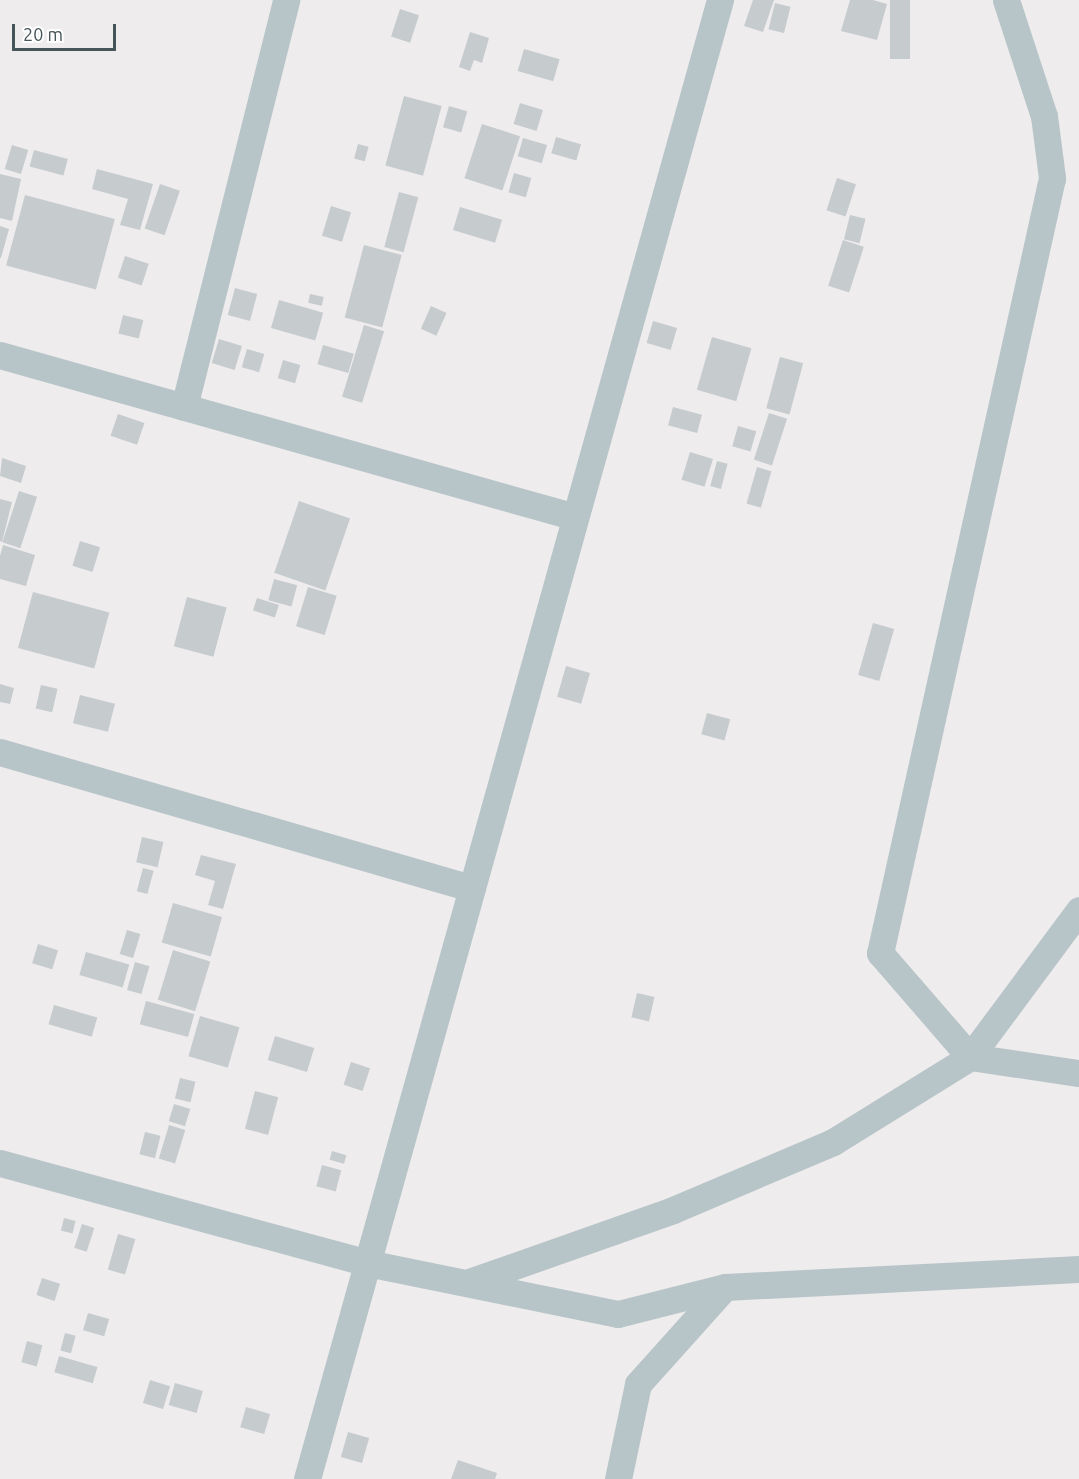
<!DOCTYPE html>
<style>
body{margin:0}
#map{position:relative;width:1079px;height:1479px;overflow:hidden;background:#efeced;font-family:Ubuntu,sans-serif}
div>[style]{position:absolute}
.building>*{inset:0;background:#c6cbce;transform-origin:0 0}
.minor>*{height:27px;margin:-13.5px;padding:0 13.5px;transform-origin:13.5px;border-radius:13.5px;background:#b8c5c8}
span{translate:-50% -50%;white-space:nowrap;text-align:center;line-height:1.15;-webkit-text-stroke:4.5px #fff;paint-order:stroke}
.scale{position:absolute;left:12px;top:24px;width:104px;height:27px;box-sizing:border-box;border:3px solid #465558;border-top:0;padding-left:8px;font-size:18px;line-height:21px;white-space:nowrap;color:#465558;-webkit-text-stroke:4px #fff;paint-order:stroke}
</style>
<div id="map">
<div class="building">
<i style="clip-path:polygon(753px 0,774px 0,763px 32px,744px 26px)"></i>
<i style="clip-path:polygon(850px 0,873px 0,887px 4px,877px 40px,841px 31px)"></i>
<i style="left:890px;top:0;width:20px;height:59px"></i>
<i style="left:775px;top:3px;width:16px;height:27px;rotate:14deg"></i>
<i style="left:400px;top:9px;width:20px;height:29px;rotate:18deg"></i>
<i style="clip-path:polygon(470px 32px,489px 38px,482px 63px,474px 60px,470px 71px,459px 67px)"></i>
<i style="left:524px;top:49px;width:37px;height:23px;rotate:16deg"></i>
<i style="left:404px;top:96px;width:39px;height:72px;rotate:15deg"></i>
<i style="left:520px;top:103px;width:24px;height:22px;rotate:17deg"></i>
<i style="left:449px;top:106px;width:19px;height:22px;rotate:16deg"></i>
<i style="left:482px;top:124px;width:40px;height:57px;rotate:18deg"></i>
<i style="left:556px;top:137px;width:26px;height:17px;rotate:16deg"></i>
<i style="left:523px;top:138px;width:25px;height:19px;rotate:16deg"></i>
<i style="left:358px;top:144px;width:11px;height:15px;rotate:15deg"></i>
<i style="left:12px;top:145px;width:17px;height:25px;rotate:17deg"></i>
<i style="left:34px;top:150px;width:35px;height:17px;rotate:15deg"></i>
<i style="clip-path:polygon(97px 169px,153px 184px,140px 230px,120px 225px,128px 199px,92px 189px)"></i>
<i style="left:514px;top:173px;width:18px;height:20px;rotate:16deg"></i>
<i style="clip-path:polygon(0 174px,21px 179px,12px 221px,0 218px)"></i>
<i style="left:837px;top:178px;width:20px;height:34px;rotate:18deg"></i>
<i style="left:160px;top:184px;width:21px;height:47px;rotate:19deg"></i>
<i style="left:399px;top:192px;width:20px;height:57px;rotate:15deg"></i>
<i style="left:25px;top:195px;width:93px;height:73px;rotate:15deg"></i>
<i style="left:331px;top:206px;width:21px;height:31px;rotate:17deg"></i>
<i style="left:460px;top:207px;width:44px;height:24px;rotate:17deg"></i>
<i style="left:850px;top:215px;width:16px;height:25px;rotate:14deg"></i>
<i style="clip-path:polygon(0 226px,9px 229px,1px 258px,0 258px)"></i>
<i style="left:843px;top:240px;width:22px;height:48px;rotate:18deg"></i>
<i style="left:364px;top:245px;width:39px;height:75px;rotate:15deg"></i>
<i style="left:125px;top:256px;width:25px;height:23px;rotate:18deg"></i>
<i style="left:235px;top:288px;width:23px;height:28px;rotate:15deg"></i>
<i style="left:310px;top:294px;width:14px;height:9px;rotate:12deg"></i>
<i style="left:279px;top:300px;width:46px;height:29px;rotate:16deg"></i>
<i style="left:431px;top:306px;width:17px;height:25px;rotate:24deg"></i>
<i style="left:123px;top:315px;width:21px;height:19px;rotate:14deg"></i>
<i style="left:653px;top:321px;width:25px;height:23px;rotate:16deg"></i>
<i style="left:364px;top:325px;width:21px;height:75px;rotate:17deg"></i>
<i style="left:712px;top:337px;width:41px;height:55px;rotate:16deg"></i>
<i style="left:219px;top:339px;width:24px;height:25px;rotate:17deg"></i>
<i style="left:323px;top:345px;width:32px;height:20px;rotate:16deg"></i>
<i style="left:247px;top:349px;width:18px;height:19px;rotate:16deg"></i>
<i style="left:780px;top:357px;width:24px;height:53px;rotate:15deg"></i>
<i style="left:283px;top:360px;width:18px;height:19px;rotate:16deg"></i>
<i style="left:673px;top:407px;width:30px;height:19px;rotate:15deg"></i>
<i style="left:769px;top:413px;width:19px;height:49px;rotate:18deg"></i>
<i style="left:118px;top:414px;width:28px;height:23px;rotate:19deg"></i>
<i style="left:738px;top:426px;width:19px;height:21px;rotate:16deg"></i>
<i style="left:690px;top:452px;width:24px;height:29px;rotate:17deg"></i>
<i style="clip-path:polygon(2px 458px,26px 466px,21px 483px,0 476px)"></i>
<i style="left:717px;top:461px;width:11px;height:26px;rotate:15deg"></i>
<i style="left:757px;top:467px;width:15px;height:38px;rotate:16deg"></i>
<i style="left:19px;top:491px;width:19px;height:54px;rotate:18deg"></i>
<i style="clip-path:polygon(0 499px,12px 502px,2px 542px,0 541px)"></i>
<i style="left:299px;top:501px;width:54px;height:76px;rotate:19deg"></i>
<i style="left:80px;top:541px;width:21px;height:26px;rotate:17deg"></i>
<i style="clip-path:polygon(3px 545px,35px 555px,26px 586px,0 579px,0 556px)"></i>
<i style="left:274px;top:579px;width:24px;height:22px;rotate:15deg"></i>
<i style="left:308px;top:587px;width:30px;height:41px;rotate:17deg"></i>
<i style="left:33px;top:592px;width:79px;height:58px;rotate:15deg"></i>
<i style="left:187px;top:597px;width:41px;height:51px;rotate:15deg"></i>
<i style="left:257px;top:598px;width:23px;height:13px;rotate:18deg"></i>
<i style="left:873px;top:623px;width:22px;height:54px;rotate:16deg"></i>
<i style="left:566px;top:666px;width:25px;height:32px;rotate:16deg"></i>
<i style="clip-path:polygon(0 684px,14px 688px,10px 704px,0 702px)"></i>
<i style="left:41px;top:685px;width:17px;height:24px;rotate:13deg"></i>
<i style="left:80px;top:695px;width:36px;height:29px;rotate:14deg"></i>
<i style="left:707px;top:713px;width:24px;height:22px;rotate:15deg"></i>
<i style="left:142px;top:837px;width:22px;height:26px;rotate:13deg"></i>
<i style="clip-path:polygon(201px 855px,236px 864px,223px 909px,208px 905px,215px 881px,195px 875px)"></i>
<i style="left:143px;top:868px;width:11px;height:24px;rotate:15deg"></i>
<i style="left:173px;top:903px;width:51px;height:41px;rotate:16deg"></i>
<i style="left:127px;top:930px;width:14px;height:25px;rotate:17deg"></i>
<i style="left:38px;top:944px;width:21px;height:20px;rotate:17deg"></i>
<i style="left:173px;top:950px;width:39px;height:52px;rotate:17deg"></i>
<i style="left:86px;top:952px;width:45px;height:24px;rotate:16deg"></i>
<i style="left:135px;top:962px;width:15px;height:29px;rotate:16deg"></i>
<i style="left:637px;top:993px;width:18px;height:25px;rotate:13deg"></i>
<i style="left:146px;top:1001px;width:50px;height:24px;rotate:15deg"></i>
<i style="left:54px;top:1005px;width:45px;height:20px;rotate:16deg"></i>
<i style="left:200px;top:1016px;width:41px;height:42px;rotate:16deg"></i>
<i style="left:275px;top:1036px;width:41px;height:25px;rotate:17deg"></i>
<i style="left:351px;top:1062px;width:20px;height:24px;rotate:18deg"></i>
<i style="left:180px;top:1078px;width:16px;height:21px;rotate:14deg"></i>
<i style="left:255px;top:1091px;width:24px;height:39px;rotate:15deg"></i>
<i style="left:174px;top:1104px;width:17px;height:18px;rotate:17deg"></i>
<i style="left:169px;top:1125px;width:17px;height:35px;rotate:17deg"></i>
<i style="left:145px;top:1132px;width:16px;height:23px;rotate:14deg"></i>
<i style="left:332px;top:1151px;width:15px;height:9px;rotate:16deg"></i>
<i style="left:322px;top:1165px;width:20px;height:22px;rotate:15deg"></i>
<i style="left:64px;top:1218px;width:12px;height:13px;rotate:14deg"></i>
<i style="left:82px;top:1224px;width:13px;height:25px;rotate:18deg"></i>
<i style="left:118px;top:1234px;width:18px;height:37px;rotate:16deg"></i>
<i style="left:42px;top:1278px;width:19px;height:18px;rotate:18deg"></i>
<i style="left:88px;top:1313px;width:22px;height:18px;rotate:16deg"></i>
<i style="left:65px;top:1333px;width:11px;height:18px;rotate:15deg"></i>
<i style="left:27px;top:1341px;width:16px;height:22px;rotate:15deg"></i>
<i style="left:59px;top:1356px;width:40px;height:17px;rotate:16deg"></i>
<i style="left:150px;top:1380px;width:21px;height:24px;rotate:17deg"></i>
<i style="left:175px;top:1383px;width:29px;height:23px;rotate:16deg"></i>
<i style="left:246px;top:1407px;width:25px;height:21px;rotate:16deg"></i>
<i style="left:348px;top:1432px;width:22px;height:26px;rotate:16deg"></i>
<i style="clip-path:polygon(458px 1460px,497px 1473px,495px 1479px,451px 1479px)"></i>
</div>
<div class="minor">
<i style="left:1006px;top:0;width:122px;rotate:71.9deg"></i>
<i style="left:1044px;top:116px;width:63px;rotate:82.6deg"></i>
<i style="left:1052px;top:178px;width:794px;rotate:102.51deg"></i>
<i style="left:880px;top:953px;width:138px;rotate:49.1deg"></i>
<i style="left:970px;top:1057px;width:110px;rotate:8.4deg"></i>
<i style="left:0;top:355px;width:597px;rotate:15.73deg"></i>
<i style="left:184px;top:407px;width:420px;rotate:-75.9deg"></i>
<i style="left:0;top:752px;width:491px;rotate:16.1deg"></i>
<i style="left:0;top:1163px;width:380px;rotate:15.2deg"></i>
<i style="left:367px;top:1263px;width:256px;rotate:11.5deg"></i>
<i style="left:618px;top:1314px;width:110px;rotate:-14.2deg"></i>
<i style="left:725px;top:1287px;width:354px;rotate:-2.9deg"></i>
<i style="left:469px;top:1282px;width:216px;rotate:-19.4deg"></i>
<i style="left:673px;top:1210px;width:174px;rotate:-23deg"></i>
<i style="left:833px;top:1142px;width:161px;rotate:-31.8deg"></i>
<i style="left:970px;top:1057px;width:183px;rotate:-53.4deg"></i>
<i style="left:307px;top:1479px;width:1536px;rotate:-74.4deg"></i>
<i style="left:618px;top:1479px;width:97px;rotate:-78.1deg"></i>
<i style="left:638px;top:1384px;width:130px;rotate:-48.1deg"></i>
</div>
<div class="scale">20 m</div>
</div>
